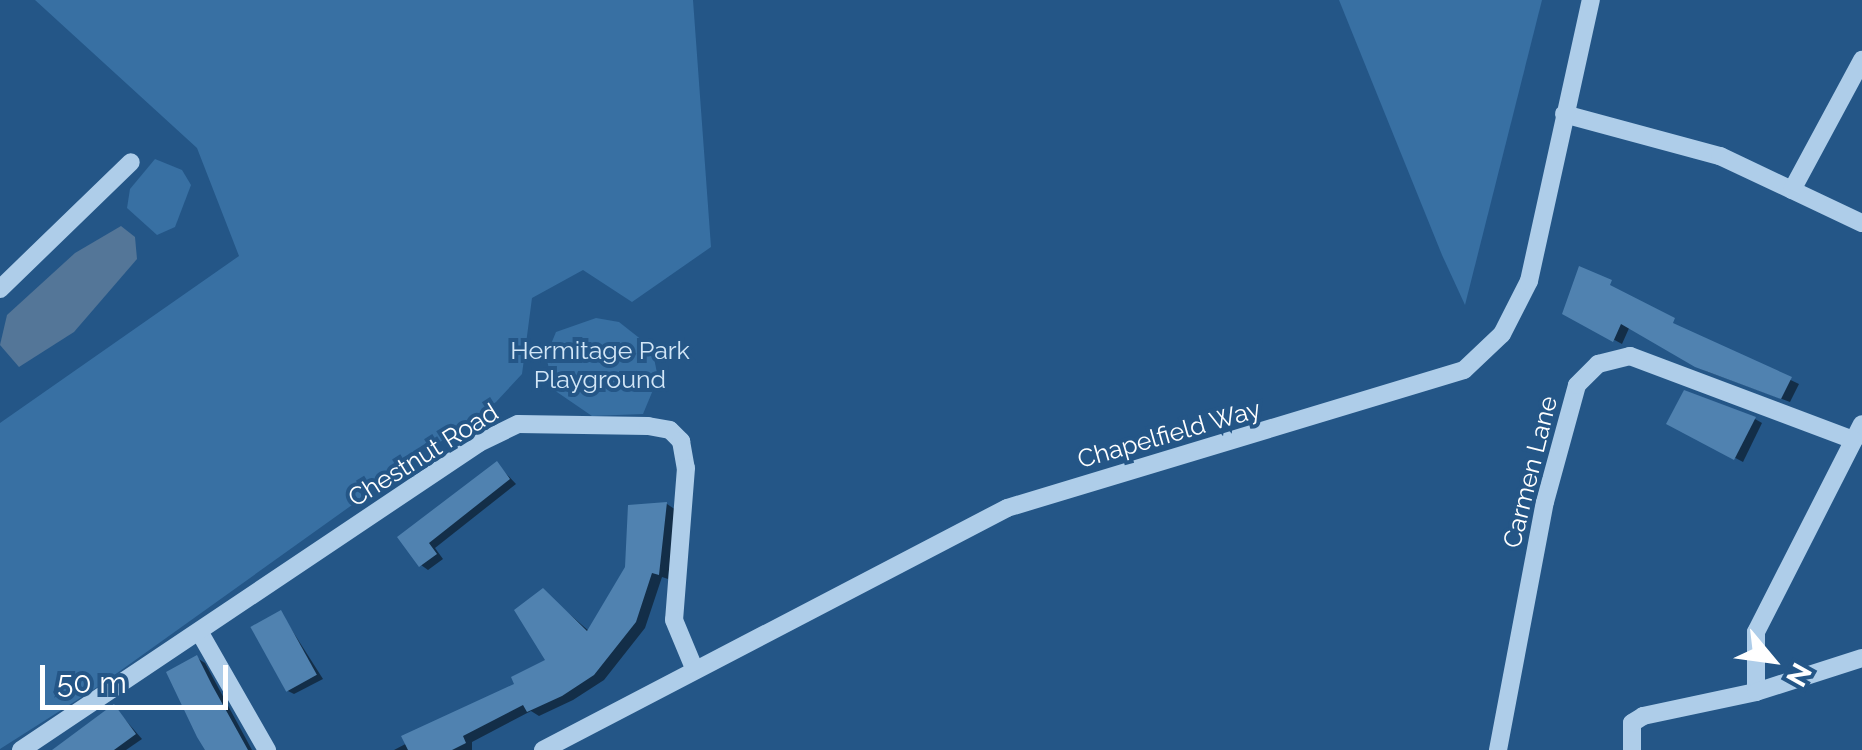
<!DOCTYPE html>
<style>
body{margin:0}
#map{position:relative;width:1862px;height:750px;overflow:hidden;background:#245687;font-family:Raleway,sans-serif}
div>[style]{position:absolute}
.green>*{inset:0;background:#3870a3}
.water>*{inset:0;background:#547698}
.shadow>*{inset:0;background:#0007}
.building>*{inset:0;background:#5082b0;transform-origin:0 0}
.minor>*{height:18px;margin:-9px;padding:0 9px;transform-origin:9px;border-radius:9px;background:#aecde9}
span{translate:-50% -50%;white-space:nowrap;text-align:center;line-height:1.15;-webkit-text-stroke:8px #245687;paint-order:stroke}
.park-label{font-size:25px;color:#d2e6f7}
.street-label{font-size:25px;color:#fff}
.north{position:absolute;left:1722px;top:610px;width:100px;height:100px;-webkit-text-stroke:8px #245687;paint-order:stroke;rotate:119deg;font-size:28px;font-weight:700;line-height:40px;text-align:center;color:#fff}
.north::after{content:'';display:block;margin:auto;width:35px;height:45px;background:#fff;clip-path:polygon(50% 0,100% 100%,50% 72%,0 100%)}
.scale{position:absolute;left:40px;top:665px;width:188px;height:45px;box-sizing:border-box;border:5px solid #fff;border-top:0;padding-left:12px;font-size:30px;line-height:35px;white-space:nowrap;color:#fff;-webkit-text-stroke:8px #245687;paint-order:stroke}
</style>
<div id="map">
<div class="green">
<i style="clip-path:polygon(35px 0,693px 0,711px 247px,632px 302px,583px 270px,532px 298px,522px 374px,496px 402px,99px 686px,0 749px,0 423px,239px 256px,197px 148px)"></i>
<i style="clip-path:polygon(1339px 0,1542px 0,1465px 305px,1442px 255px)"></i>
<i style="clip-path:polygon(155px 159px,182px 170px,191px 185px,175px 227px,157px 235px,127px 208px,130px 189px)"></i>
<i style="clip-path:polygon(596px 318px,619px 322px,652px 348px,658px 378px,643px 414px,592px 416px,554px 390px,546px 356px,556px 332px)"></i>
</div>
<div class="water">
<i style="clip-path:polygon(121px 226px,135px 237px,137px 259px,74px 332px,19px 367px,0 345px,7px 315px,75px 253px)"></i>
</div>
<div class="shadow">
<i style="clip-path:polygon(1581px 270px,1680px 328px,1799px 384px,1790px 402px,1706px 371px,1630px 326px,1622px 344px,1565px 313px)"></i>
<i style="clip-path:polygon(1755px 419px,1762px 423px,1743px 462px,1670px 423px)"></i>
<i style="clip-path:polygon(497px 464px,516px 484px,435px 548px,443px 559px,428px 570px,421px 565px,400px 537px)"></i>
<i style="clip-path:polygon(667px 504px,676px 510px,668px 579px,662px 577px,645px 628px,604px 680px,573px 700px,539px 716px,531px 711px,472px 742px,472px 750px,394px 750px,518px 685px,548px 661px,543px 591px,590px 632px,628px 568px,630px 508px)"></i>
<i style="clip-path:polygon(281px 613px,323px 679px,294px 694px,286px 690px)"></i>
<i style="clip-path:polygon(197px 658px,205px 663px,252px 750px,206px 750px)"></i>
<i style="clip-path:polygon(114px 707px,142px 739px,126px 750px,57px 750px)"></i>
</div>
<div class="building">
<i style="clip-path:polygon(1579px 266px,1612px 280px,1610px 285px,1675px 318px,1673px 323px,1792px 377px,1781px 399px,1695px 367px,1621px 324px,1613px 342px,1562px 314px)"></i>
<i style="clip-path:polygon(1684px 390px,1756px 417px,1734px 460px,1666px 424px)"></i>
<i style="clip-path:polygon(497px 461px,510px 479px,429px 543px,437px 554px,419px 567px,397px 537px)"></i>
<i style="clip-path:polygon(667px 502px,659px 575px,652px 573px,636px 622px,594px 675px,562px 696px,527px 712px,523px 705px,463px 736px,466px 743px,452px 750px,408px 750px,401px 736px,514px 684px,511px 677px,545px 660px,514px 610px,543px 588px,587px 631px,625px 567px,628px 505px)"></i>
<i style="left:281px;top:610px;width:74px;height:35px;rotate:61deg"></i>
<i style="clip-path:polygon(197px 655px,212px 685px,248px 750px,205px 750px,197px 737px,166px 672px)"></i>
<i style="clip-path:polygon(114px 704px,136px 734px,114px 750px,52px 750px)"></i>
</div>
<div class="minor">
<i style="left:1564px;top:114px;width:162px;rotate:15.1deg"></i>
<i style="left:1720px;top:156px;width:157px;rotate:25.3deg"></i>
<i style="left:1792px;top:190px;width:148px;rotate:-61.7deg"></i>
<i style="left:0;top:289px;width:182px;rotate:-44.1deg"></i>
<i style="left:200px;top:633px;width:135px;rotate:60.2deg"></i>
<i style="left:1756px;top:692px;width:60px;rotate:-90deg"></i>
<i style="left:1756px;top:632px;width:233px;rotate:-63deg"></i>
<i style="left:21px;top:750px;width:551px;rotate:-33.83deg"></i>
<i style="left:479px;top:443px;width:43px;rotate:-26deg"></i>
<i style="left:518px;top:424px;width:130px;rotate:0.9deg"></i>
<i style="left:648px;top:426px;width:22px;rotate:10deg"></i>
<i style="left:670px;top:430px;width:16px;rotate:45deg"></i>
<i style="left:681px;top:441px;width:27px;rotate:80deg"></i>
<i style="left:686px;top:468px;width:152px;rotate:94.5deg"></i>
<i style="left:674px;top:620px;width:52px;rotate:67.4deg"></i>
<i style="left:543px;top:750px;width:523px;rotate:-27.54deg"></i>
<i style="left:1007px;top:508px;width:477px;rotate:-16.8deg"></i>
<i style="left:1464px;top:370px;width:52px;rotate:-43.5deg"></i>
<i style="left:1502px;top:334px;width:59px;rotate:-63deg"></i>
<i style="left:1529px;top:281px;width:288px;rotate:-77.6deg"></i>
<i style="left:1498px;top:750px;width:252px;rotate:-79.3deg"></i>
<i style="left:1545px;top:502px;width:121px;rotate:-74.7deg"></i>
<i style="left:1577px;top:385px;width:30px;rotate:-45deg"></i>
<i style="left:1598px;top:364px;width:33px;rotate:-14deg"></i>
<i style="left:1630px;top:356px;width:239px;rotate:20.6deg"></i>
<i style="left:1632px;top:750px;width:27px;rotate:-90deg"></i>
<i style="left:1632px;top:723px;width:13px;rotate:-32deg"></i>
<i style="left:1643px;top:716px;width:116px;rotate:-12deg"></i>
<i style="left:1756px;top:692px;width:111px;rotate:-17.8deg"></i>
</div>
<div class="park-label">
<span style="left:600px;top:365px">Hermitage Park<br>Playground</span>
</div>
<div class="street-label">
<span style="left:1169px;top:434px;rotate:-16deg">Chapelfield Way</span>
<span style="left:423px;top:455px;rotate:-32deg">Chestnut Road</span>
<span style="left:1530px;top:472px;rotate:-76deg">Carmen Lane</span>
</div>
<div class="north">N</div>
<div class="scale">50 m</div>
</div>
